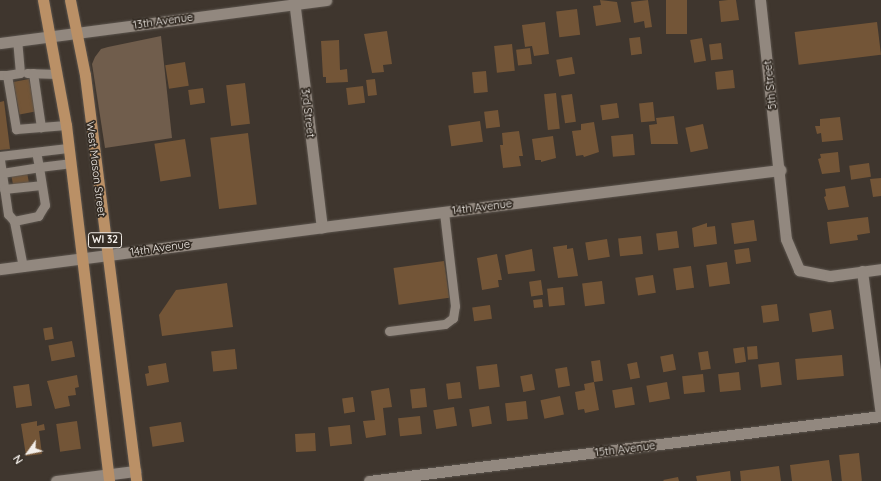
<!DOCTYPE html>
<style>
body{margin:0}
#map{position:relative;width:881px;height:481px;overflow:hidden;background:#3f362e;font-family:Quicksand,sans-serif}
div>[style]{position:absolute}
.green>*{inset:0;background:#705d4c}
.building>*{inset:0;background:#735537;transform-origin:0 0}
.roads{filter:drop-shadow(0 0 1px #5b544d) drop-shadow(0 0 1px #5b544d)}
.service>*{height:9px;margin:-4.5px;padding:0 4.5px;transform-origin:4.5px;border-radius:4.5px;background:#92887f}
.minor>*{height:11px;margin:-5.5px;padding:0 5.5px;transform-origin:5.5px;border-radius:5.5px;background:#92887f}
.primary>*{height:11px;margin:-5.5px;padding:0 5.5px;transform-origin:5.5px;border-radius:5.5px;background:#ba9066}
span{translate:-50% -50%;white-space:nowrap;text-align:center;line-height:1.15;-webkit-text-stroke:3.5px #342c24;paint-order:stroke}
.shield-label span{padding:1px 3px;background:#342c24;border:1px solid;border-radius:3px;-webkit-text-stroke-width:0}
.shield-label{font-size:10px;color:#f3eee9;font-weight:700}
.street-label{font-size:11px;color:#f3eee9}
.north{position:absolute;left:8px;top:433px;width:40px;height:40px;-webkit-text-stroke:3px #342c24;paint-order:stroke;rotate:237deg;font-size:11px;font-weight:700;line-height:16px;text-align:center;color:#f3eee9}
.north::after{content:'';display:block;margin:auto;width:14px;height:18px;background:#f3eee9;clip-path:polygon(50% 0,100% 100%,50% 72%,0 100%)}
</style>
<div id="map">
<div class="green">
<i style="clip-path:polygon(161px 36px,172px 138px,105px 148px,92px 64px,95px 57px,101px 49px,108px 47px)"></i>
</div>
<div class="building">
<i style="clip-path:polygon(600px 0,617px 2px,621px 22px,596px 26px,593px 6px,601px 5px)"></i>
<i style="clip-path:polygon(648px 0,652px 27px,645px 28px,644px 21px,634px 23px,631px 2px)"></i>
<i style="left:666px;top:0;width:21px;height:34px"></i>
<i style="clip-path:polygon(728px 0,736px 0,739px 20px,721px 22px,719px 1px)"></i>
<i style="left:577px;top:9px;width:26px;height:21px;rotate:83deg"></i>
<i style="clip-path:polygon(545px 22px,549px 54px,534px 56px,532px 46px,525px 47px,522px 25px)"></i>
<i style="left:877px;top:22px;width:33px;height:83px;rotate:83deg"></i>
<i style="clip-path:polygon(387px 31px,392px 64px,383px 65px,384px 72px,372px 73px,364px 34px)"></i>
<i style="left:640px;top:37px;width:17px;height:11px;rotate:83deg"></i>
<i style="left:702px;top:38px;width:23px;height:12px;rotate:80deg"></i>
<i style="clip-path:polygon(339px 40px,340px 70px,347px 69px,348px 82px,326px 83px,326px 77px,323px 77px,321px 41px)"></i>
<i style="left:721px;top:43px;width:16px;height:12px;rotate:83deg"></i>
<i style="left:512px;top:44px;width:27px;height:18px;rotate:84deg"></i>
<i style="left:530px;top:48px;width:16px;height:14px;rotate:83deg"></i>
<i style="left:572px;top:57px;width:17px;height:16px;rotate:80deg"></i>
<i style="left:185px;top:62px;width:24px;height:20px;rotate:81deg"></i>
<i style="left:733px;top:70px;width:18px;height:18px;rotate:84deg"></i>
<i style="left:486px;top:71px;width:21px;height:14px;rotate:85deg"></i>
<i style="left:29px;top:79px;width:33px;height:16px;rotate:79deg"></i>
<i style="left:375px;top:79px;width:16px;height:9px;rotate:83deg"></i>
<i style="left:245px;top:83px;width:41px;height:19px;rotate:83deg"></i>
<i style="left:363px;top:86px;width:17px;height:17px;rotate:83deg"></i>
<i style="left:203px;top:88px;width:15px;height:15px;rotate:82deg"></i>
<i style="left:556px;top:93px;width:36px;height:12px;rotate:84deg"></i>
<i style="left:572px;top:94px;width:28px;height:11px;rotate:82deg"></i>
<i style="clip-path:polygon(4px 101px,10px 149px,0 150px,0 102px)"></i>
<i style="left:653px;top:102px;width:19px;height:14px;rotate:84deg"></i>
<i style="left:617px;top:103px;width:15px;height:17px;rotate:82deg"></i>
<i style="left:498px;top:110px;width:17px;height:14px;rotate:83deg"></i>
<i style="clip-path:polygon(674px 116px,678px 144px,651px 144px,649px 125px,657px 124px,656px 118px)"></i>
<i style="clip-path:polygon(840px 117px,843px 140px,822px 142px,821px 133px,817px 134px,815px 126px,820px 126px,820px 119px)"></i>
<i style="left:480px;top:121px;width:21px;height:32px;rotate:82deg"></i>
<i style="clip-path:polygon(594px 122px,599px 152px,584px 157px,583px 155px,576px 156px,572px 131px,581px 130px,581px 124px)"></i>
<i style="left:703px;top:124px;width:25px;height:18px;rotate:78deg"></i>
<i style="clip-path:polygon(519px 131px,523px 156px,519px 156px,521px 166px,503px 168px,500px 145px,503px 145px,502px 133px)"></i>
<i style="left:248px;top:133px;width:72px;height:38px;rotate:83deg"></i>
<i style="left:633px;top:134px;width:21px;height:22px;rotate:85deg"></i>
<i style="clip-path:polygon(553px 136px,556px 158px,541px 162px,541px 160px,535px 160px,532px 139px)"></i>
<i style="left:185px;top:139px;width:38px;height:31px;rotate:81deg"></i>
<i style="clip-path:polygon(838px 152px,840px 172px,822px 174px,818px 159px,821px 158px,820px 154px)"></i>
<i style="left:869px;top:163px;width:14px;height:20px;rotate:82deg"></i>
<i style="left:27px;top:172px;width:11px;height:16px;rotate:80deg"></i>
<i style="clip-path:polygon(881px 178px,881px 196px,873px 197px,870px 179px)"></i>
<i style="clip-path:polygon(845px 186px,849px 207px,828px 210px,824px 197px,826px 196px,825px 189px)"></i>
<i style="clip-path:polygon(868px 217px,870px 233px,857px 235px,858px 240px,830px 244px,827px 222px)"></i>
<i style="left:754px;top:220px;width:21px;height:23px;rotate:82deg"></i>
<i style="clip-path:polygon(707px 223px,707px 227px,715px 226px,717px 244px,694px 247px,692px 228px)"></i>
<i style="left:677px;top:231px;width:17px;height:21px;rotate:83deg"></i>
<i style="left:641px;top:236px;width:18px;height:23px;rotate:84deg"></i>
<i style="left:607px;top:239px;width:18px;height:22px;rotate:81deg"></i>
<i style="clip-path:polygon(567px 245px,567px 249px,573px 248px,578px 276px,558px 278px,553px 247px)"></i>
<i style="left:749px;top:248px;width:14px;height:15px;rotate:82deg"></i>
<i style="clip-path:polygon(532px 249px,535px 271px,508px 274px,505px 255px)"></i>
<i style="clip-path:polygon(497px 254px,502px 280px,498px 280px,499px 287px,482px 290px,477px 258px)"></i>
<i style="left:444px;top:261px;width:37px;height:51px;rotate:82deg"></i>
<i style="left:727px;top:262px;width:22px;height:21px;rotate:82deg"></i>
<i style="left:691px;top:266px;width:22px;height:18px;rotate:82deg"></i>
<i style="left:653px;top:275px;width:18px;height:18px;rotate:81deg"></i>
<i style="left:541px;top:280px;width:15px;height:12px;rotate:82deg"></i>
<i style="left:602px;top:281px;width:23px;height:20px;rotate:83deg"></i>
<i style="clip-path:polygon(227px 283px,233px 327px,162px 336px,159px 315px,176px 290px)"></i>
<i style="left:563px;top:287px;width:18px;height:16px;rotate:84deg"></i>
<i style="left:542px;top:299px;width:8px;height:9px;rotate:83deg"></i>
<i style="left:777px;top:304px;width:17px;height:16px;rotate:83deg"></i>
<i style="left:490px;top:305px;width:14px;height:18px;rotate:82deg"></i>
<i style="left:831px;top:310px;width:19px;height:22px;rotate:81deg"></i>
<i style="left:52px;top:327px;width:12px;height:9px;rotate:81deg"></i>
<i style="left:72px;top:341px;width:16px;height:24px;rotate:79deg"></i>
<i style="left:757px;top:346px;width:13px;height:10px;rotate:86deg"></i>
<i style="left:744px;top:347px;width:15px;height:11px;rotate:82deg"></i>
<i style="left:235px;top:349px;width:20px;height:24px;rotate:84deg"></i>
<i style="left:708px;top:351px;width:18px;height:10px;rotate:81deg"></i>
<i style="left:673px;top:354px;width:16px;height:13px;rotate:79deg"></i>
<i style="left:842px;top:355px;width:21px;height:47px;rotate:85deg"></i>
<i style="left:600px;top:360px;width:21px;height:9px;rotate:82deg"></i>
<i style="left:637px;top:362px;width:16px;height:10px;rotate:79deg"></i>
<i style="left:779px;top:362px;width:23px;height:21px;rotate:83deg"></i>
<i style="clip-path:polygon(166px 363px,169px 382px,147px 386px,145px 374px,149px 373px,148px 366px)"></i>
<i style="left:497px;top:364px;width:23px;height:21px;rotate:83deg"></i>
<i style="left:567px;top:367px;width:19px;height:12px;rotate:81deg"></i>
<i style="left:739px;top:372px;width:18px;height:21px;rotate:84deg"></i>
<i style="left:532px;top:374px;width:16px;height:12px;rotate:79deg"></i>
<i style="left:703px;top:374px;width:18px;height:21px;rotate:84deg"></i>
<i style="clip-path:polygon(77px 375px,79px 387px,75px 388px,76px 395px,68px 396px,70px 406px,55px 409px,47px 381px)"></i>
<i style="left:460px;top:382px;width:16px;height:14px;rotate:83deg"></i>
<i style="clip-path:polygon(594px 382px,599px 410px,585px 413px,584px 409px,578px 410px,575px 392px,585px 390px,584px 384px)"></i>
<i style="left:667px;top:382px;width:17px;height:21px;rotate:80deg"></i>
<i style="left:29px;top:384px;width:22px;height:16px;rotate:82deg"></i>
<i style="left:632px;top:387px;width:18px;height:20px;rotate:81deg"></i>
<i style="clip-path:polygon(389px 388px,392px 407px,383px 408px,386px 435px,366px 438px,363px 421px,375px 420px,371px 391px)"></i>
<i style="left:425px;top:388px;width:19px;height:15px;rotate:84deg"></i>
<i style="left:560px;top:396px;width:19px;height:20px;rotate:78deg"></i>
<i style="left:353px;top:397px;width:15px;height:11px;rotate:82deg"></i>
<i style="left:526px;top:401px;width:18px;height:21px;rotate:84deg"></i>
<i style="left:489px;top:406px;width:18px;height:20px;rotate:81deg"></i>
<i style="left:454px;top:407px;width:19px;height:21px;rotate:81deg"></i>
<i style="left:420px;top:416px;width:18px;height:22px;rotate:84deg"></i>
<i style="clip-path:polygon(37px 421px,37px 426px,44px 424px,45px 430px,39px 431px,42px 454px,26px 456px,21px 424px)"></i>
<i style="left:77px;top:421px;width:28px;height:21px;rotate:82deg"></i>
<i style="left:181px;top:422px;width:20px;height:32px;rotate:81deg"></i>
<i style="left:350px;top:425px;width:19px;height:22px;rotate:84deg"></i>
<i style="left:315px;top:433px;width:18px;height:20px;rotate:87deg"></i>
<i style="left:859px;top:453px;width:28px;height:20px;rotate:84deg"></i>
<i style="clip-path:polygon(829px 460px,832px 481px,792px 481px,790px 465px)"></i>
<i style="clip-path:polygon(779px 466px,781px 481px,741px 481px,740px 471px)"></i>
<i style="clip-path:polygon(730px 471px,731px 481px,697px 481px,696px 476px)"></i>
<i style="clip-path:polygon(678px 477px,679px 481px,664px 481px,663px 480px)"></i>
</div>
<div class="roads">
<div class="service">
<i style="left:27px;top:73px;width:30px;rotate:2deg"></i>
<i style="left:33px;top:73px;width:55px;rotate:81.6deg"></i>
<i style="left:0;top:75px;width:7px"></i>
<i style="left:7px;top:75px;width:55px;rotate:80.5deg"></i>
<i style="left:16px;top:129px;width:50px;rotate:-4.6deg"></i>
<i style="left:7px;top:75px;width:13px;rotate:-9deg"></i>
<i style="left:20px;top:73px;width:33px;rotate:-95deg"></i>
<i style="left:0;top:156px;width:68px;rotate:-6.7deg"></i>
<i style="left:0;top:160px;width:55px;rotate:81.6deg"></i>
<i style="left:8px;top:214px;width:9px;rotate:49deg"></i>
<i style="left:2px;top:173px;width:37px;rotate:-9deg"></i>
<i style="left:39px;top:167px;width:15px;rotate:-101deg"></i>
<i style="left:4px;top:189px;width:37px;rotate:-6deg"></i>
<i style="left:23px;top:267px;width:47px;rotate:-101.1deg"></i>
<i style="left:14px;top:221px;width:25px;rotate:-12deg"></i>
<i style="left:38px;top:216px;width:13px;rotate:-58deg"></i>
<i style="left:45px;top:205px;width:38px;rotate:-99deg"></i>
<i style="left:39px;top:167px;width:31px;rotate:-7deg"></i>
<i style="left:389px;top:331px;width:56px;rotate:-7.1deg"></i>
<i style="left:445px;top:324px;width:10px;rotate:-37deg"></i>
<i style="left:453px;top:318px;width:12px;rotate:-81deg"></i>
<i style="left:455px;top:306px;width:95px;rotate:-96.7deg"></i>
</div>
<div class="minor">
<i style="left:294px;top:0;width:229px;rotate:83deg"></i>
<i style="left:760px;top:0;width:240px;rotate:83.8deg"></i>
<i style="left:786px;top:239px;width:34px;rotate:67deg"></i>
<i style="left:799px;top:270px;width:32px;rotate:11deg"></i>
<i style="left:830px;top:276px;width:51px;rotate:-7.8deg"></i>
<i style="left:0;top:43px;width:329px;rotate:-7.5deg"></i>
<i style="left:0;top:269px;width:325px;rotate:-7.4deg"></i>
<i style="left:322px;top:227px;width:462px;rotate:-7.1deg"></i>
<i style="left:862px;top:271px;width:146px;rotate:82.5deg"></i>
<i style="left:56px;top:481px;width:80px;rotate:-7.2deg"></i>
<i style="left:369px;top:481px;width:516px;rotate:-7.24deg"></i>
</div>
<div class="primary">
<i style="left:43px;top:0;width:127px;rotate:79.6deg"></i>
<i style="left:66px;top:125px;width:359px;rotate:83.1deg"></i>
<i style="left:70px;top:0;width:76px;rotate:78.7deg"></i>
<i style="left:85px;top:75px;width:409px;rotate:82.8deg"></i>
</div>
</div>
<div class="shield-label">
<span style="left:105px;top:240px">WI 32</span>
</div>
<div class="street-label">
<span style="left:163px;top:21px;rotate:-8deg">13th Avenue</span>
<span style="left:770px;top:85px;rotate:-96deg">5th Street</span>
<span style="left:308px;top:113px;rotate:83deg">3rd Street</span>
<span style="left:96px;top:169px;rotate:83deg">West Mason Street</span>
<span style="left:482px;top:207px;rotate:-7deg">14th Avenue</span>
<span style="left:160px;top:248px;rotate:-8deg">14th Avenue</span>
<span style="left:625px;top:449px;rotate:-7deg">15th Avenue</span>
</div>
<div class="north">N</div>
</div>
